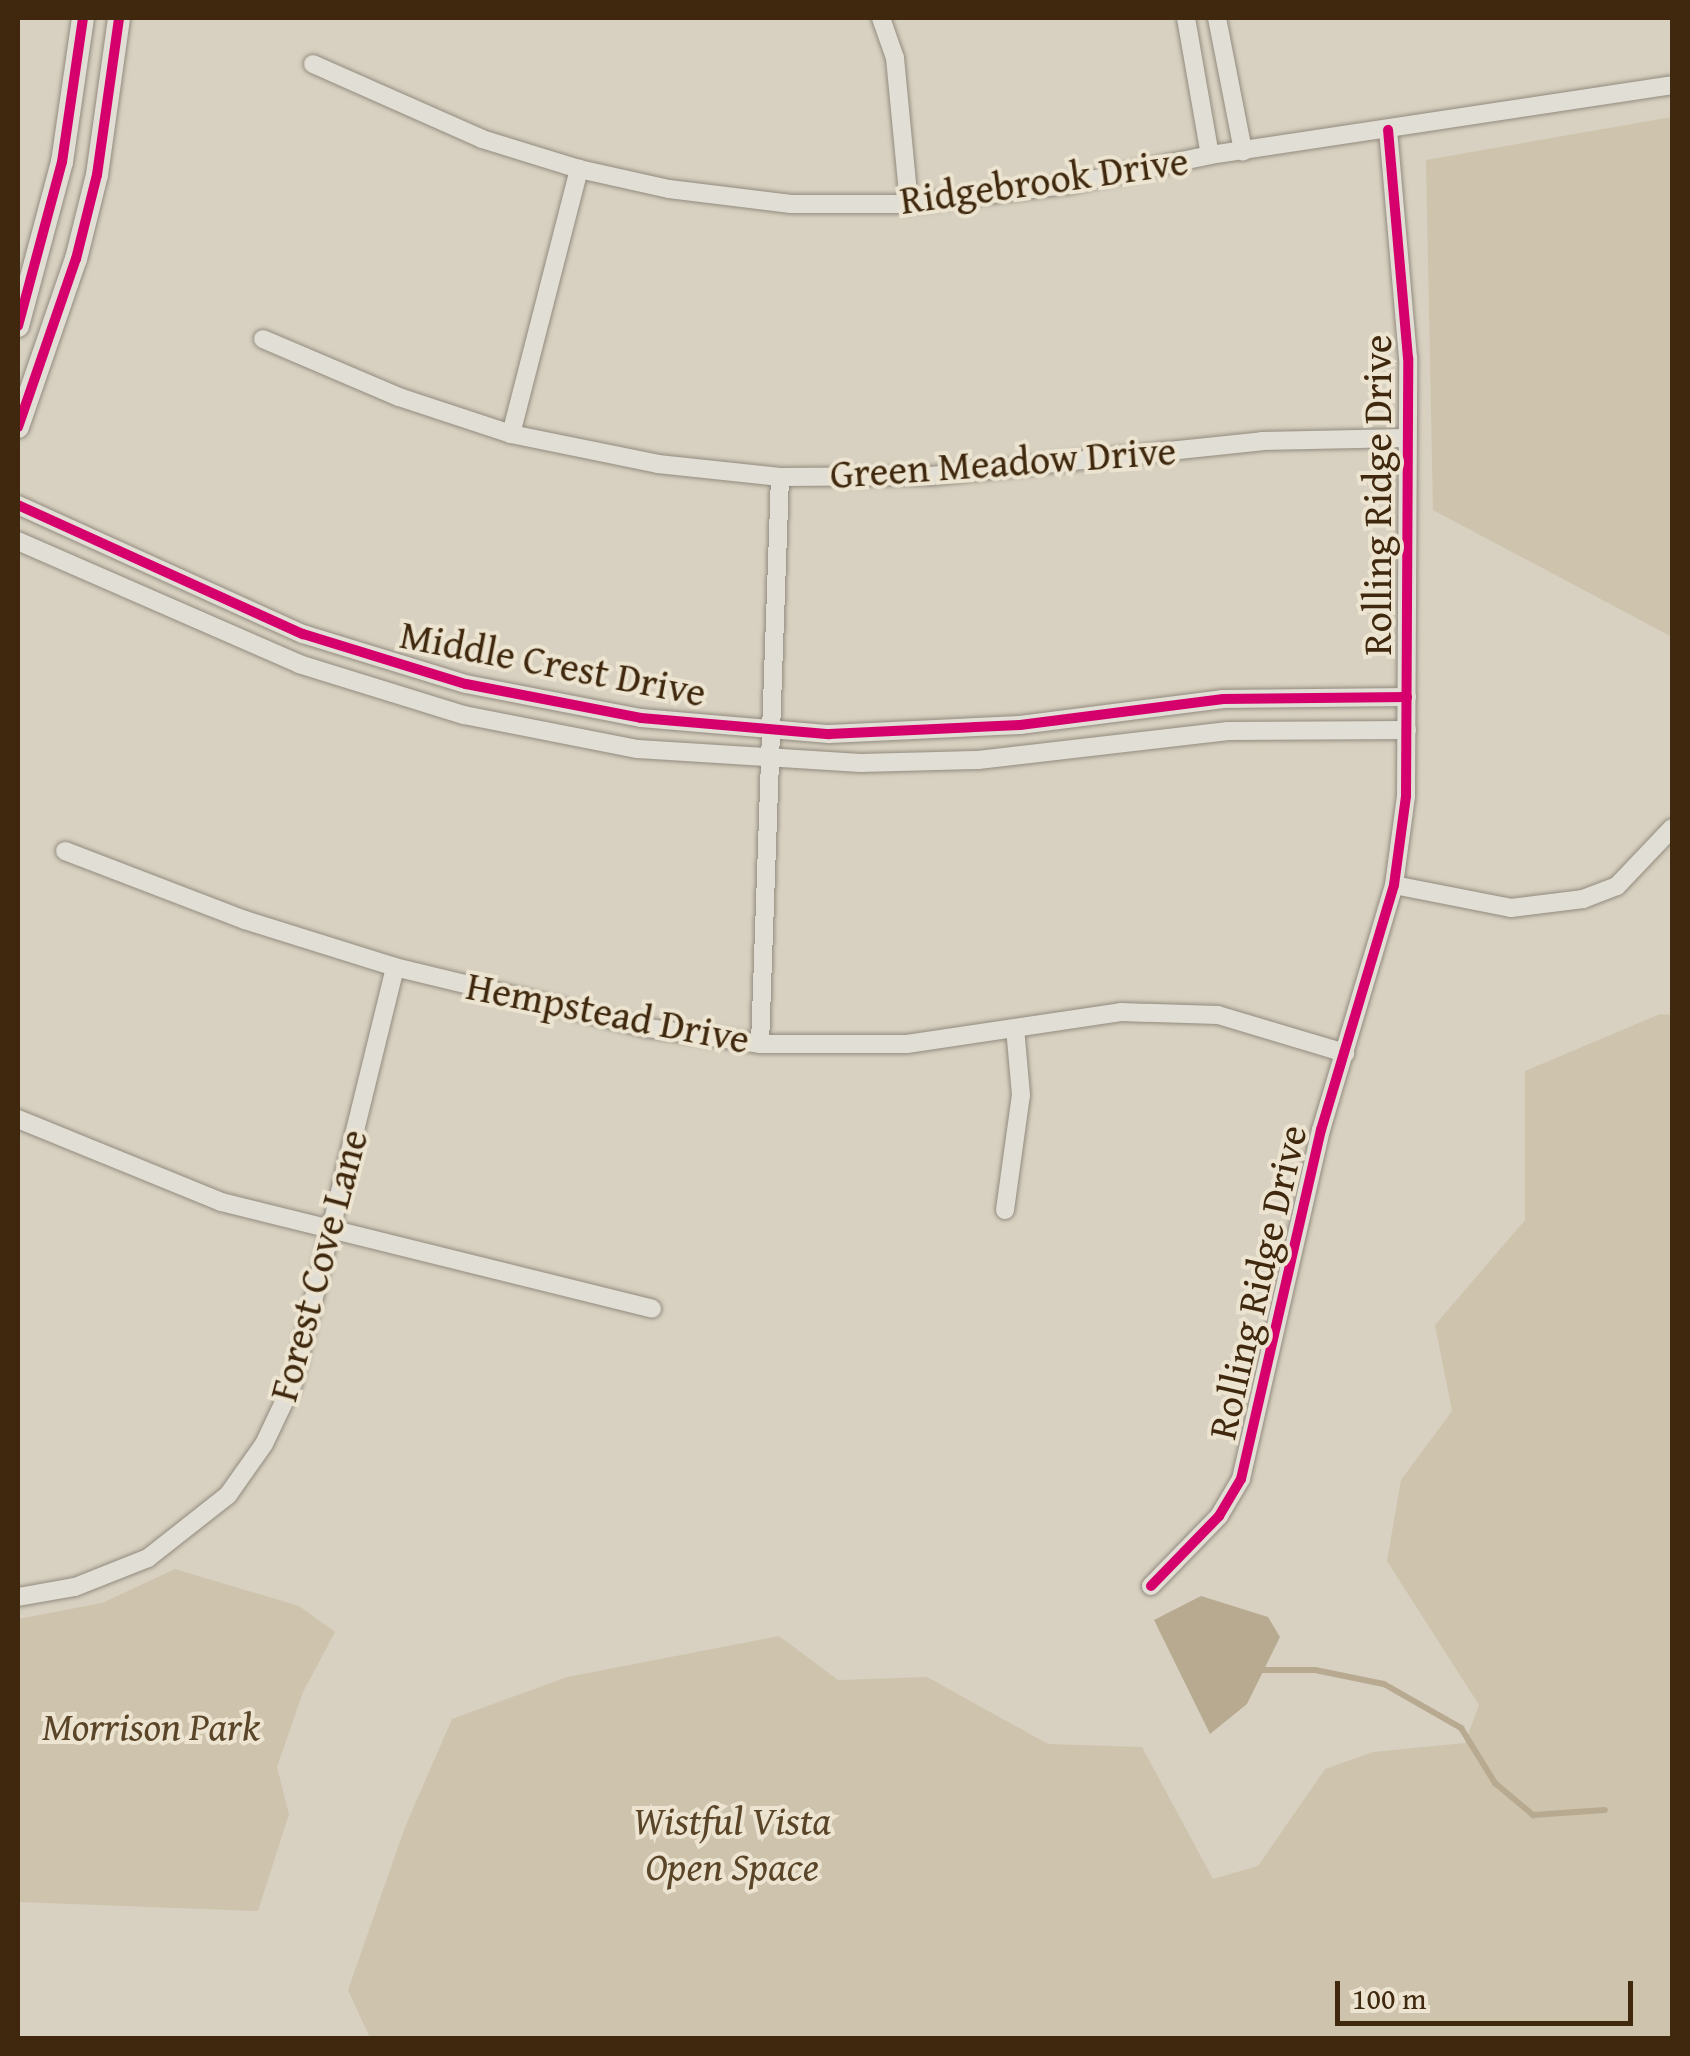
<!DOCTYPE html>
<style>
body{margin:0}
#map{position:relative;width:1690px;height:2056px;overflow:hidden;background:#d8d1c1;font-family:"Gentium Book Plus",serif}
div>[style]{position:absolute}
.green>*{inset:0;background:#cec3ac}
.water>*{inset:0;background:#b8aa91}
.stream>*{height:6px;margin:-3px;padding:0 3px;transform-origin:3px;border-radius:3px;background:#b8aa91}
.roads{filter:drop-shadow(0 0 2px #928b7e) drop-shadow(0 0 2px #928b7e)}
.street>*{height:18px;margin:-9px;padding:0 9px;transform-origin:9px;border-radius:9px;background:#e1ded5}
.secondary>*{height:22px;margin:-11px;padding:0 11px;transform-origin:11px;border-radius:11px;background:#e1ded5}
.cycleway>*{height:10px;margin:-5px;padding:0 5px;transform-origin:5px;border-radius:5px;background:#d6006c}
span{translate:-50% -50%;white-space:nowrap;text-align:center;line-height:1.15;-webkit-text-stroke:8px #ece4d0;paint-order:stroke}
.street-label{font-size:40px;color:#3f280d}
.park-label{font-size:40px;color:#5a4529;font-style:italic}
.frame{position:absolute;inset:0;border:20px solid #3f280d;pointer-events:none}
.scale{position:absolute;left:1335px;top:1981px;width:298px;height:45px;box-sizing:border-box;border:5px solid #3f280d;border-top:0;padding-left:12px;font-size:30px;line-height:35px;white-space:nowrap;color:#3f280d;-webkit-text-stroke:8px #ece4d0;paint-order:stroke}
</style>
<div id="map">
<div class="green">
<i style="clip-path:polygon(1672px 117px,1672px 637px,1433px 510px,1426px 160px)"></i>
<i style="clip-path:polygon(1660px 1014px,1672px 1015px,1672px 2038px,370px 2038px,348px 1990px,405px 1827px,452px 1719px,567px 1677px,779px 1636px,838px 1680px,927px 1677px,1048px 1744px,1142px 1747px,1213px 1879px,1258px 1866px,1325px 1769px,1373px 1752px,1465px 1743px,1479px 1705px,1387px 1561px,1401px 1480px,1452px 1411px,1435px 1325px,1525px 1220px,1525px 1071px)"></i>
<i style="clip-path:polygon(175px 1569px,299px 1606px,335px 1632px,303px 1692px,277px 1767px,289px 1814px,258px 1911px,18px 1902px,18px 1619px,102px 1603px)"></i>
</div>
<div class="water">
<i style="clip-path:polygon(1201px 1596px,1268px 1617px,1280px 1637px,1247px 1704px,1210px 1734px,1154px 1620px)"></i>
</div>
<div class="stream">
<i style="left:1262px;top:1670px;width:53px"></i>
<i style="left:1315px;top:1670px;width:70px;rotate:11.5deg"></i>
<i style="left:1384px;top:1684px;width:89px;rotate:29.7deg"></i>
<i style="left:1461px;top:1728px;width:65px;rotate:58.3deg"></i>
<i style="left:1495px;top:1783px;width:50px;rotate:40.1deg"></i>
<i style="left:1533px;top:1815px;width:72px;rotate:-4deg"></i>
</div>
<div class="roads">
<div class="street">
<i style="left:881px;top:18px;width:42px;rotate:70.7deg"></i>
<i style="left:895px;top:58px;width:147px;rotate:84.5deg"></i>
<i style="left:1186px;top:18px;width:139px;rotate:80.1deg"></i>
<i style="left:1217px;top:18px;width:136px;rotate:78.9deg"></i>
<i style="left:313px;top:64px;width:185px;rotate:23.9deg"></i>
<i style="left:482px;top:139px;width:102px;rotate:17.2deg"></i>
<i style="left:579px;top:169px;width:92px;rotate:12.5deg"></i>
<i style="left:669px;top:189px;width:123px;rotate:7deg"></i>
<i style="left:791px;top:204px;width:118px"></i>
<i style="left:909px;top:204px;width:159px;rotate:-6.9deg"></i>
<i style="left:1067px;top:185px;width:146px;rotate:-11.8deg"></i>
<i style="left:1210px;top:155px;width:467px;rotate:-8.6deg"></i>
<i style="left:263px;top:339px;width:148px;rotate:23.1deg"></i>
<i style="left:399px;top:397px;width:118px;rotate:18.3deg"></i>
<i style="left:511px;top:434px;width:150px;rotate:11.5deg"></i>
<i style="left:658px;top:464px;width:123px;rotate:6.1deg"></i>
<i style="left:780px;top:477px;width:151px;rotate:-0.4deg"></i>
<i style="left:931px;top:476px;width:333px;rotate:-6deg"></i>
<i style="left:1262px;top:441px;width:143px;rotate:-1.2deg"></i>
<i style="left:511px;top:434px;width:274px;rotate:-75.6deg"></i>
<i style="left:18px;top:505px;width:313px;rotate:24.4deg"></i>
<i style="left:303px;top:634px;width:170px;rotate:17.1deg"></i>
<i style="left:466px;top:684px;width:178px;rotate:11deg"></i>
<i style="left:641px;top:718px;width:189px;rotate:4.9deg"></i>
<i style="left:829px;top:734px;width:191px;rotate:-2.7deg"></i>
<i style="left:1020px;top:725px;width:205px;rotate:-7.3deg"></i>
<i style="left:1223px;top:699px;width:184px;rotate:-0.6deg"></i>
<i style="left:18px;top:541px;width:307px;rotate:23.6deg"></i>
<i style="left:299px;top:664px;width:173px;rotate:17.2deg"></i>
<i style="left:464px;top:715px;width:177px;rotate:11.1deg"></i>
<i style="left:638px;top:749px;width:223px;rotate:3.6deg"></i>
<i style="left:861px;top:763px;width:117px;rotate:-1.5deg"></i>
<i style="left:978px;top:760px;width:252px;rotate:-6.6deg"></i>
<i style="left:1228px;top:731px;width:179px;rotate:-0.3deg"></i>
<i style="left:65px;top:851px;width:193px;rotate:21deg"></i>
<i style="left:245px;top:920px;width:157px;rotate:17.4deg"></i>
<i style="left:395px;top:967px;width:260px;rotate:13.6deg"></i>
<i style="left:648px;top:1028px;width:113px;rotate:8.1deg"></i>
<i style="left:760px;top:1044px;width:147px"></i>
<i style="left:907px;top:1044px;width:216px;rotate:-8.5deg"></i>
<i style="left:1121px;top:1012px;width:97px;rotate:1.8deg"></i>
<i style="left:1218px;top:1015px;width:133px;rotate:16.7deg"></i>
<i style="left:1394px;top:885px;width:119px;rotate:11.1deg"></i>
<i style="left:1511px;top:908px;width:73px;rotate:-7.1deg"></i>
<i style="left:1583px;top:899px;width:36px;rotate:-21deg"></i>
<i style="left:1617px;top:886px;width:80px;rotate:-46.5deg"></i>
<i style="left:760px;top:1044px;width:567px;rotate:-87.98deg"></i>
<i style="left:18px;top:1119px;width:219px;rotate:22.2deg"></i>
<i style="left:221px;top:1202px;width:444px;rotate:13.9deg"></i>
<i style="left:1005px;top:1210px;width:116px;rotate:-82.1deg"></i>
<i style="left:1021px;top:1095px;width:67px;rotate:-95.1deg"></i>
<i style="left:1151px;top:1586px;width:98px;rotate:-45.8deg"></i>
<i style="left:1219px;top:1516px;width:43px;rotate:-59.3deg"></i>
<i style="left:1241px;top:1479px;width:358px;rotate:-77.1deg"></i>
<i style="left:1321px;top:1130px;width:256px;rotate:-73.4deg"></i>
<i style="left:1394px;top:885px;width:90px;rotate:-82.3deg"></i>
<i style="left:1406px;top:796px;width:438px;rotate:-89.7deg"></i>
<i style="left:1408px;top:358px;width:229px;rotate:-95deg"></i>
<i style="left:18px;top:1597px;width:58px;rotate:-10deg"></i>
<i style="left:75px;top:1587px;width:79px;rotate:-21.7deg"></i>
<i style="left:148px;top:1558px;width:102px;rotate:-38.2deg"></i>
<i style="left:228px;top:1495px;width:62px;rotate:-54.8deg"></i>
<i style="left:264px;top:1444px;width:68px;rotate:-64.6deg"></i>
<i style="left:293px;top:1383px;width:428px;rotate:-76.2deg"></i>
</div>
<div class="secondary">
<i style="left:18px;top:326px;width:170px;rotate:-75deg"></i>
<i style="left:62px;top:162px;width:146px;rotate:-81.7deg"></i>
<i style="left:18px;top:427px;width:178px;rotate:-71deg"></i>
<i style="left:76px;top:259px;width:87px;rotate:-76deg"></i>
<i style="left:97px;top:175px;width:159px;rotate:-82deg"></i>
</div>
</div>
<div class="cycleway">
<i style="left:18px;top:326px;width:170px;rotate:-75deg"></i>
<i style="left:62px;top:162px;width:146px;rotate:-81.7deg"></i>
<i style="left:18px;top:427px;width:178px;rotate:-71deg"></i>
<i style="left:76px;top:259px;width:87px;rotate:-76deg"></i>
<i style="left:97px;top:175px;width:159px;rotate:-82deg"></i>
<i style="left:18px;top:505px;width:313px;rotate:24.4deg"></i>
<i style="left:303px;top:634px;width:170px;rotate:17.1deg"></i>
<i style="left:466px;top:684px;width:178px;rotate:11deg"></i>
<i style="left:641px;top:718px;width:189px;rotate:4.9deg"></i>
<i style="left:829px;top:734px;width:191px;rotate:-2.7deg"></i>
<i style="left:1020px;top:725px;width:205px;rotate:-7.3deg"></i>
<i style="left:1223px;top:699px;width:184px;rotate:-0.6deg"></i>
<i style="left:1151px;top:1586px;width:98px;rotate:-45.8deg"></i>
<i style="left:1219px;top:1516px;width:43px;rotate:-59.3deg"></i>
<i style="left:1241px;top:1479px;width:358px;rotate:-77.1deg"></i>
<i style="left:1321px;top:1130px;width:256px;rotate:-73.4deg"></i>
<i style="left:1394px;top:885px;width:90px;rotate:-82.3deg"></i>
<i style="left:1406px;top:796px;width:438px;rotate:-89.7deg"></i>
<i style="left:1408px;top:358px;width:229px;rotate:-95deg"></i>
</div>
<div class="street-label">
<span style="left:1044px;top:180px;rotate:-8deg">Ridgebrook Drive</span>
<span style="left:1003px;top:462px;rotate:-4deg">Green Meadow Drive</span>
<span style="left:1377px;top:495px;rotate:-90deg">Rolling Ridge Drive</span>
<span style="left:553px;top:663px;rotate:11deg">Middle Crest Drive</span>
<span style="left:608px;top:1012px;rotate:11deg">Hempstead Drive</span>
<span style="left:318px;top:1265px;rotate:-75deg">Forest Cove Lane</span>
<span style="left:1257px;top:1282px;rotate:-77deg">Rolling Ridge Drive</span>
</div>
<div class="park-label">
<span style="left:151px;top:1726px">Morrison Park</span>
<span style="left:732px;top:1843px">Wistful Vista<br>Open Space</span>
</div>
<div class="frame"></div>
<div class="scale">100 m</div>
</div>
